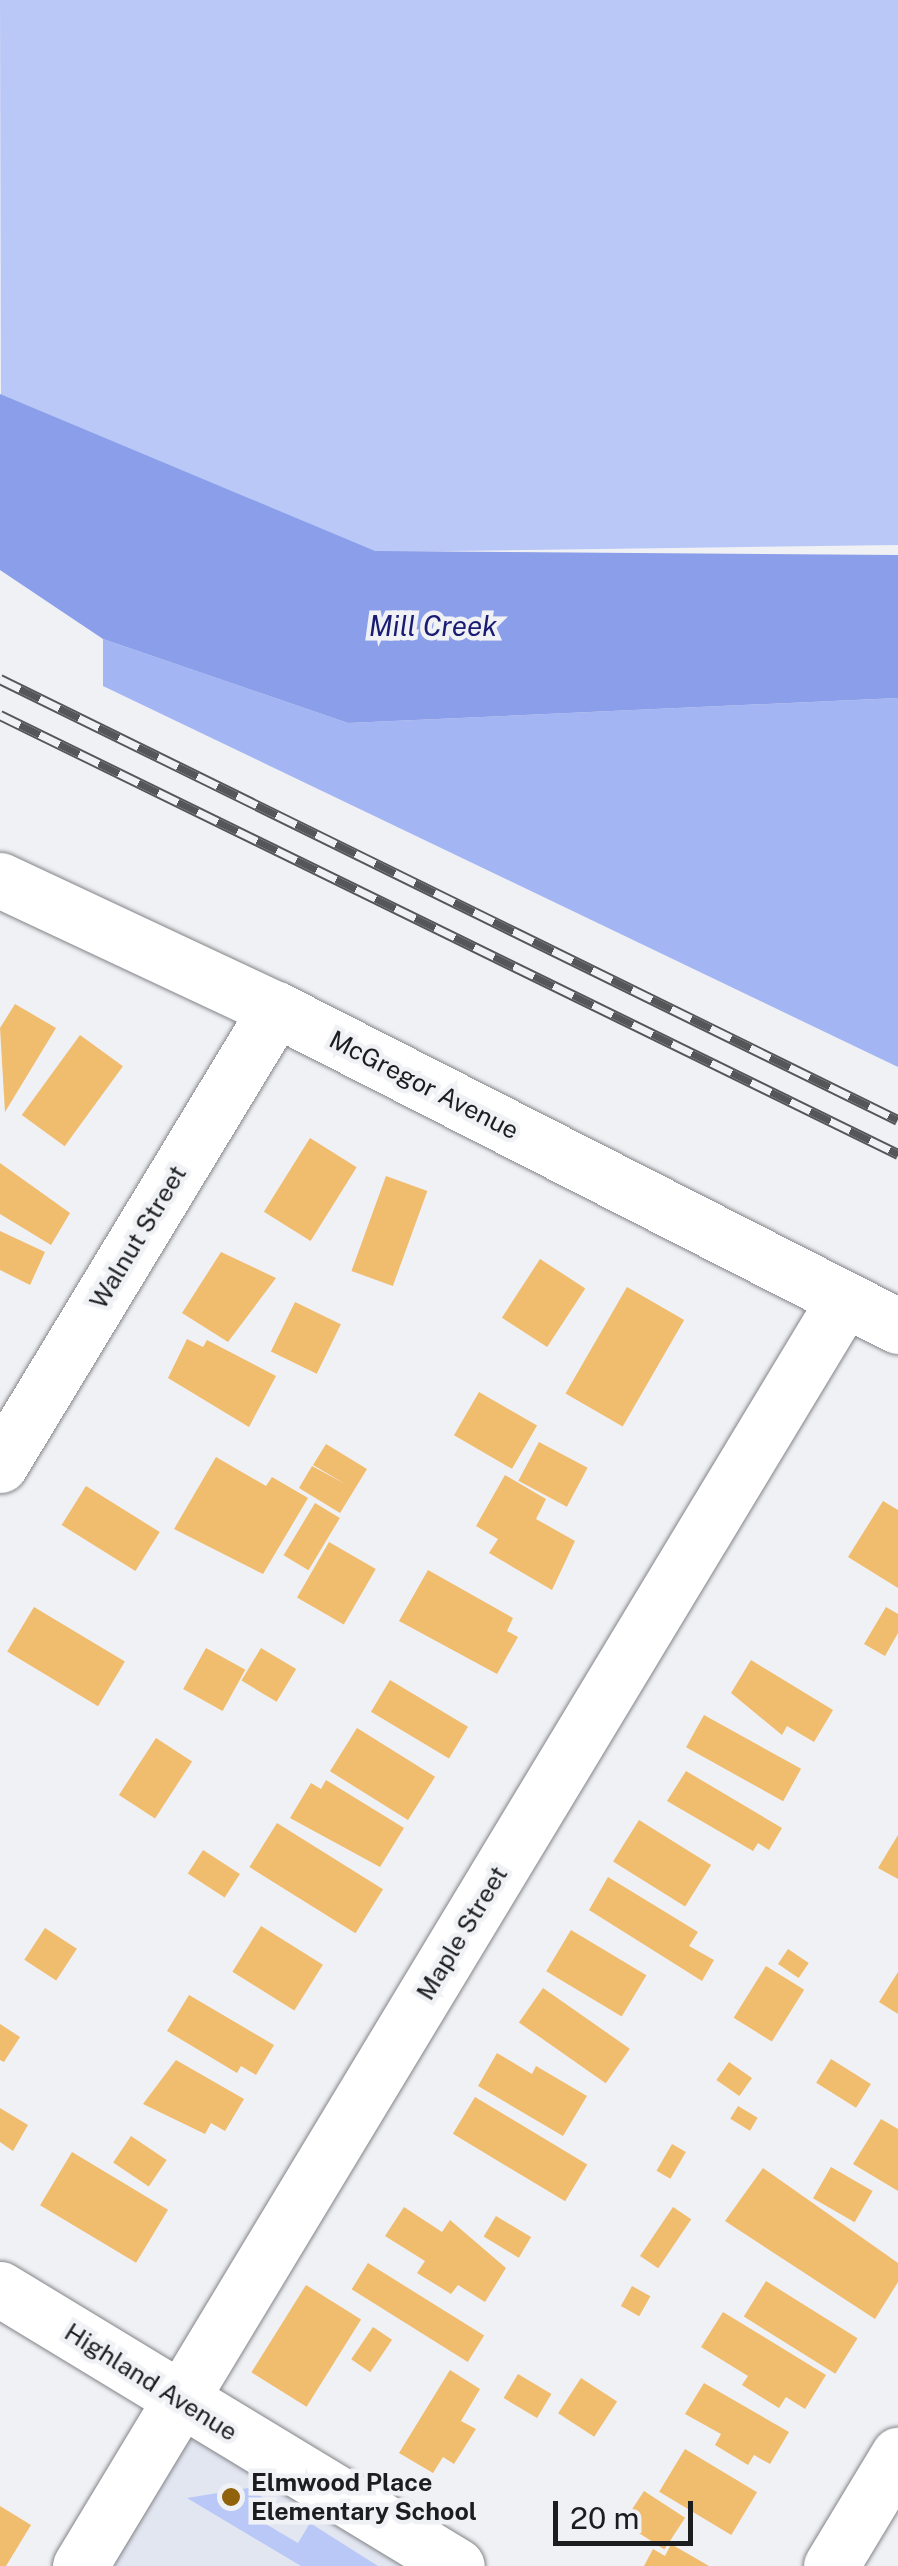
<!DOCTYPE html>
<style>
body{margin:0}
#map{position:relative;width:898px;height:2566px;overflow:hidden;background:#f0f1f5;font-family:"Public Sans",sans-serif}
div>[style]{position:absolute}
.built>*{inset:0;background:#e2e6f1}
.green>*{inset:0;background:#bac8f7}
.forest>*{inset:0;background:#a4b5f3}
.water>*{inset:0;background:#8a9ee9}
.building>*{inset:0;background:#f0bc6e;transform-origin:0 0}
.roads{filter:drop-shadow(0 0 2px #838488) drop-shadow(0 0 2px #838488)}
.minor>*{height:55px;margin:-27.5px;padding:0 27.5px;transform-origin:27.5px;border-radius:27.5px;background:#fff}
.rail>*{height:11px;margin-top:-5.5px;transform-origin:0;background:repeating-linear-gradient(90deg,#f0f1f5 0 22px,#555658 0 44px);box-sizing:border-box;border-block:2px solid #555658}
.dots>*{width:28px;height:28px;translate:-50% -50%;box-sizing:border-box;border:5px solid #f0f1f5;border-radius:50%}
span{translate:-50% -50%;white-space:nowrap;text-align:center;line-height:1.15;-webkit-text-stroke:9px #f0f1f5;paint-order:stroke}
.street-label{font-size:25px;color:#1c1d1e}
.poi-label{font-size:25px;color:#1c1d1e;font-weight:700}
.left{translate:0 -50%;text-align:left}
.water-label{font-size:28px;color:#191c72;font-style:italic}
.scale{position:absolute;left:553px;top:2501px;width:140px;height:45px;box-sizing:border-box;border:5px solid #1c1d1e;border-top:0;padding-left:12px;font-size:30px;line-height:35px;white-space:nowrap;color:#1c1d1e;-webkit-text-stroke:8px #f0f1f5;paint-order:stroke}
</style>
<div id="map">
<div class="built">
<i style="clip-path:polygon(180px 2398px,457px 2566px,80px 2566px)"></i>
</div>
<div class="green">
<i style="clip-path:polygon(0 0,898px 0,898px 545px,375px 552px,1px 396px)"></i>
<i style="clip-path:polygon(248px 2488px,273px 2504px,264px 2523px,298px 2543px,310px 2523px,378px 2566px,301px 2566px,187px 2498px)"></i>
</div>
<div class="forest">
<i style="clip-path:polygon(103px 639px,348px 723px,898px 698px,898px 1067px,103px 686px)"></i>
</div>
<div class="water">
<i style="clip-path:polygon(0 394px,375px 551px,898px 555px,898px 698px,348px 723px,103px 639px,0 570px)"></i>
</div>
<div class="building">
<i style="clip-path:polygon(15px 1004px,56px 1028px,5px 1112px,0 1028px)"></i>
<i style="left:80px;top:1035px;width:53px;height:99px;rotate:36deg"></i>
<i style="left:310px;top:1138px;width:55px;height:87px;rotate:32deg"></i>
<i style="clip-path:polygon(0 1163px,70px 1213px,51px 1245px,0 1214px)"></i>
<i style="left:386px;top:1176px;width:44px;height:101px;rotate:20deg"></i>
<i style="clip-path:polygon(0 1231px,45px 1252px,30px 1285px,0 1270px)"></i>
<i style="clip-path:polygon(221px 1252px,276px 1278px,228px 1342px,182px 1313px)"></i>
<i style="left:540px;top:1259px;width:54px;height:70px;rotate:33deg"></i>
<i style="left:627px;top:1287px;width:66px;height:123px;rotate:30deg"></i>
<i style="left:295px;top:1302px;width:51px;height:55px;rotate:26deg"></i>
<i style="clip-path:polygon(187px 1339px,203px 1347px,207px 1340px,276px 1376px,249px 1427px,168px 1378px)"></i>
<i style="left:479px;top:1392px;width:67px;height:50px;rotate:30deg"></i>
<i style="left:539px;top:1442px;width:55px;height:44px;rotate:28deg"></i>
<i style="clip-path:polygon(326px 1444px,367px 1469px,340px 1513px,299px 1488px,312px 1466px,347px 1485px,313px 1465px)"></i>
<i style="clip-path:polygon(216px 1457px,266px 1486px,272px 1477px,308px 1498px,263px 1574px,174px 1529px)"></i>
<i style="clip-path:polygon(505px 1475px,546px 1499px,536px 1519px,575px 1541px,552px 1590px,489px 1553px,498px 1539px,476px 1526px)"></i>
<i style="left:86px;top:1486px;width:87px;height:46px;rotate:32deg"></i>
<i style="clip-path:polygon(883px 1501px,898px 1510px,898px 1588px,848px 1557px)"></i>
<i style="left:315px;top:1503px;width:29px;height:61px;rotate:31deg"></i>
<i style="left:329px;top:1542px;width:54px;height:64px;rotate:30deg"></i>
<i style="clip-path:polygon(428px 1570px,513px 1618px,507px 1631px,518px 1637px,497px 1674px,399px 1621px)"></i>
<i style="left:34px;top:1607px;width:106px;height:52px;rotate:31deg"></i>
<i style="clip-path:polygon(886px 1607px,898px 1614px,898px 1633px,885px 1656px,864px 1644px)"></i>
<i style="left:206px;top:1648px;width:45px;height:47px;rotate:29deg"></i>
<i style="left:261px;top:1648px;width:41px;height:38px;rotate:31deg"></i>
<i style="clip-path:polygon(751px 1660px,833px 1710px,814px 1742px,787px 1726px,782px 1735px,731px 1693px)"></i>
<i style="left:390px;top:1680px;width:91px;height:37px;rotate:31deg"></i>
<i style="left:704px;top:1715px;width:111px;height:37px;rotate:29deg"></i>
<i style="left:357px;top:1728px;width:92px;height:51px;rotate:32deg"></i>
<i style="left:156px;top:1738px;width:43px;height:68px;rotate:33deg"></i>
<i style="clip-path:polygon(686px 1771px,782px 1828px,769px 1850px,758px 1843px,753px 1851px,667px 1801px)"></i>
<i style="clip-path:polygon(326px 1780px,404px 1828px,380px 1867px,290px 1818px,311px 1783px,321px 1789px)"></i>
<i style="left:639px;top:1820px;width:85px;height:49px;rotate:32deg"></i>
<i style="left:277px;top:1823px;width:125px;height:52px;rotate:32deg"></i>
<i style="clip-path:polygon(898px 1835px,898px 1879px,878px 1868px)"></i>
<i style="left:203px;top:1850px;width:44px;height:28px;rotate:33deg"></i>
<i style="clip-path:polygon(608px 1877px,698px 1932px,689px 1946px,714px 1960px,702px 1981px,589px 1910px)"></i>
<i style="left:261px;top:1926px;width:73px;height:54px;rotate:32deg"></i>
<i style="left:45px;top:1928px;width:38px;height:38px;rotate:33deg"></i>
<i style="left:571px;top:1930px;width:88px;height:48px;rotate:31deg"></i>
<i style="left:788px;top:1949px;width:25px;height:18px;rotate:34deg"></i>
<i style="left:766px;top:1966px;width:45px;height:61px;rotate:32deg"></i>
<i style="clip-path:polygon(898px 1972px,898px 2014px,879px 2002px)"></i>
<i style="left:543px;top:1988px;width:106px;height:42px;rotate:35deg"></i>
<i style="clip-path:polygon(189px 1995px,274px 2045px,256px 2075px,241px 2066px,237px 2073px,167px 2031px)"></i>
<i style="clip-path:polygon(0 2024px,20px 2037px,4px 2062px,0 2060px)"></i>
<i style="clip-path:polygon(497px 2053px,532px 2074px,536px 2066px,587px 2096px,563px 2136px,478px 2086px)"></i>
<i style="left:831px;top:2059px;width:47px;height:28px;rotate:32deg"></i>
<i style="clip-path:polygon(176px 2060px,244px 2099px,225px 2131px,211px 2123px,205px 2134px,143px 2104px)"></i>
<i style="left:729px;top:2062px;width:28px;height:22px;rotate:35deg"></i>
<i style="left:475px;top:2097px;width:131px;height:43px;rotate:31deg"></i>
<i style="left:738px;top:2106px;width:23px;height:15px;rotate:31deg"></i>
<i style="clip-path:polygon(0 2108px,28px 2125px,13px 2151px,0 2142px)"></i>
<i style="clip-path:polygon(881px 2119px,898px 2129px,898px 2191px,853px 2164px)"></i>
<i style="left:131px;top:2136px;width:43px;height:32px;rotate:34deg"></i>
<i style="left:672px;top:2144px;width:16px;height:31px;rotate:30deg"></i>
<i style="left:72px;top:2152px;width:112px;height:62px;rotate:31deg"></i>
<i style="left:831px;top:2167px;width:48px;height:36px;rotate:30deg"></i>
<i style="clip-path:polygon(763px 2168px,898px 2263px,898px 2282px,875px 2319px,725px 2221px)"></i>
<i style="clip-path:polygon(404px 2207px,442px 2232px,450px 2220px,506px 2268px,485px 2302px,458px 2285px,451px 2294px,417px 2273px,425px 2261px,385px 2236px)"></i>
<i style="left:673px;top:2207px;width:22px;height:59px;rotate:34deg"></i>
<i style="left:496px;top:2216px;width:41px;height:24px;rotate:31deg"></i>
<i style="left:368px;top:2263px;width:137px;height:31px;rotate:32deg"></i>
<i style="left:766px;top:2281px;width:108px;height:42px;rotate:32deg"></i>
<i style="left:306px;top:2285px;width:65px;height:103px;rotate:32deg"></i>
<i style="left:632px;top:2286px;width:21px;height:23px;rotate:29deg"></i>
<i style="clip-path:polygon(723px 2312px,826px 2375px,805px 2409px,786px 2397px,779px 2408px,742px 2385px,748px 2376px,701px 2347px)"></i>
<i style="left:373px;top:2327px;width:23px;height:39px;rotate:34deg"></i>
<i style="clip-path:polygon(450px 2370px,480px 2389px,461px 2421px,476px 2429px,454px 2464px,443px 2457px,433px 2473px,399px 2453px)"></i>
<i style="left:518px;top:2374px;width:39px;height:28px;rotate:31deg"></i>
<i style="left:581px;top:2378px;width:43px;height:42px;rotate:33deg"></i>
<i style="clip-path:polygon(704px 2383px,789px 2432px,770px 2464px,754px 2455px,748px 2465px,715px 2445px,721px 2434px,685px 2414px)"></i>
<i style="left:685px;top:2449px;width:84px;height:50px;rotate:31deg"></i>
<i style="left:644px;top:2491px;width:49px;height:38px;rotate:33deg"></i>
<i style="clip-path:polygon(0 2506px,31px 2525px,6px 2566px,0 2566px)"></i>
<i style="clip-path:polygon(671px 2544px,709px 2566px,644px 2566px,653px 2549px,665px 2556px)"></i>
</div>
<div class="roads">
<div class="minor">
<i style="left:0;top:880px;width:305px;rotate:25.1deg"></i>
<i style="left:276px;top:1009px;width:698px;rotate:27.01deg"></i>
<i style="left:0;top:1465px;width:533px;rotate:-58.82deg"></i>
<i style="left:0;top:2289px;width:534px;rotate:31.22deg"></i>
<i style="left:80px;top:2566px;width:1479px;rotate:-58.89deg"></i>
<i style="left:831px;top:2566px;width:130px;rotate:-58.9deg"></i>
</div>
</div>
<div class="rail">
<i style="left:0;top:679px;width:1000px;rotate:26.16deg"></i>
<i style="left:0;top:715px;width:1000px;rotate:26.05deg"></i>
</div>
<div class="dots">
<i style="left:231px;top:2497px;background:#8f620b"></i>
</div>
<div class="street-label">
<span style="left:424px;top:1085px;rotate:27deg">McGregor Avenue</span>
<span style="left:138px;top:1237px;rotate:-59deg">Walnut Street</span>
<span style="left:462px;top:1933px;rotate:-59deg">Maple Street</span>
<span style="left:151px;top:2382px;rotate:32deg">Highland Avenue</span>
</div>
<div class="poi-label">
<span class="left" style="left:251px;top:2497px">Elmwood Place<br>Elementary School</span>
</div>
<div class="water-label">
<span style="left:433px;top:626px">Mill Creek</span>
</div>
<div class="scale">20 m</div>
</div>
